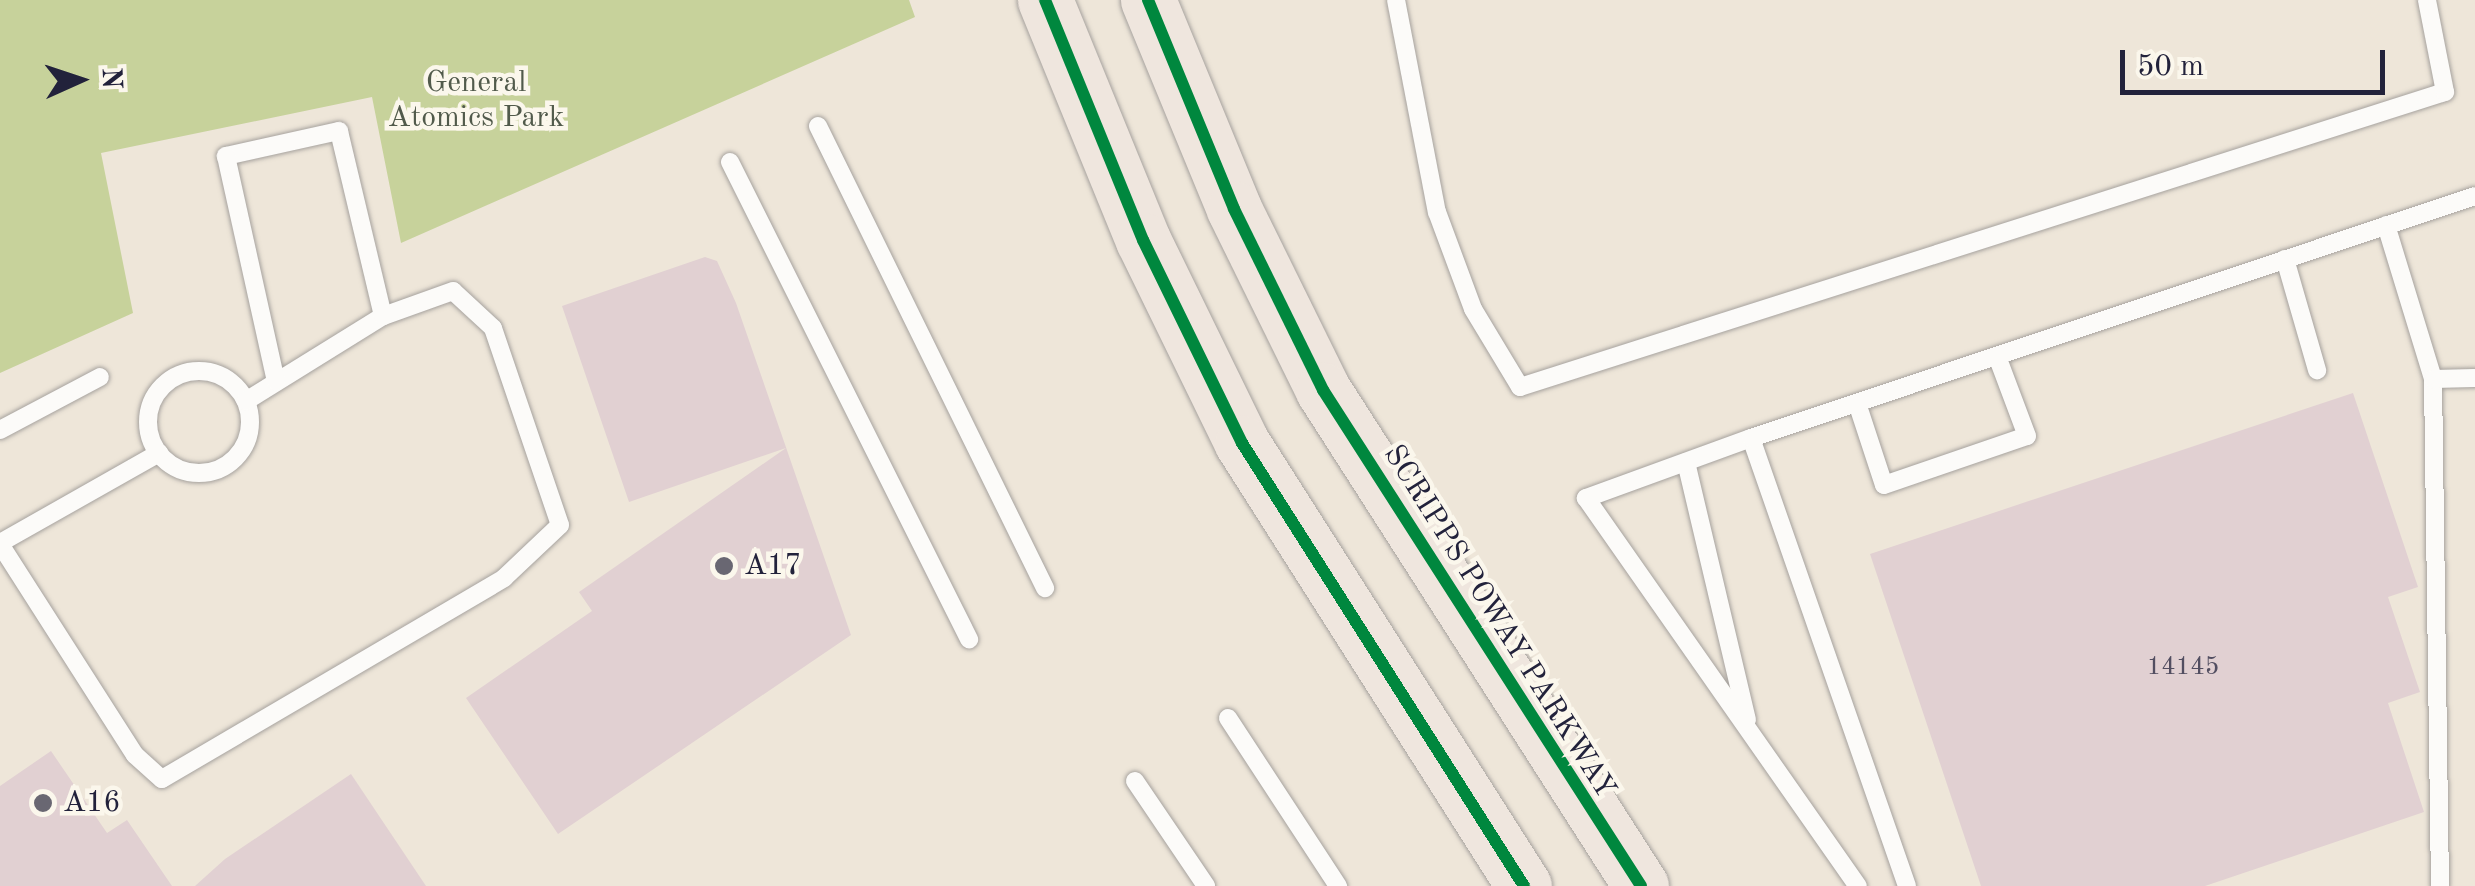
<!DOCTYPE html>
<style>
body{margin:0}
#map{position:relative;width:2475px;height:886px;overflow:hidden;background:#eee6d9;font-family:"Old Standard TT",serif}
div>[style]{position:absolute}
.green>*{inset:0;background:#c7d29b}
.building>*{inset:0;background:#e1d0d2}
.roads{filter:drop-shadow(0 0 2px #a6a29e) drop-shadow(0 0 2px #a6a29e)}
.service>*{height:18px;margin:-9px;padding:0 9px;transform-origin:9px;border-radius:9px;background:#fcfbf9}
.service>.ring{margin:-9px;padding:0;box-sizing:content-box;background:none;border:18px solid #fcfbf9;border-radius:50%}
.primary>*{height:55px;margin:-27.5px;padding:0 27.5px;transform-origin:27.5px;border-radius:27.5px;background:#efe6de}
.cycleway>*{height:12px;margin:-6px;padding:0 6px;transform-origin:6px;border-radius:6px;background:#00873e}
.dots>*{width:28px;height:28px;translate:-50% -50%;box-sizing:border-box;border:5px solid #fbf7ec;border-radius:50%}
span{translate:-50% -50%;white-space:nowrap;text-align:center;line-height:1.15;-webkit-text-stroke:9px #fbf7ec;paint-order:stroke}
.number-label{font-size:25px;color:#524e61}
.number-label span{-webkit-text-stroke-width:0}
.park-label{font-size:30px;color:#515a4b}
.poi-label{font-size:30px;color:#22223b}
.left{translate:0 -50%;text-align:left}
.street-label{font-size:30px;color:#22223b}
.north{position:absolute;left:30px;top:30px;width:100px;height:100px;-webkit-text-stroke:8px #fbf7ec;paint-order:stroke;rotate:87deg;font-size:28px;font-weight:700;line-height:40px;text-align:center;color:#22223b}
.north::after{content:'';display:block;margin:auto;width:35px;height:45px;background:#22223b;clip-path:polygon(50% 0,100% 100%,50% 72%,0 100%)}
.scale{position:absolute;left:2120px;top:50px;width:265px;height:45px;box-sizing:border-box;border:5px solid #22223b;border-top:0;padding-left:12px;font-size:30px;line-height:35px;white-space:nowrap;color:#22223b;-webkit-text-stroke:8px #fbf7ec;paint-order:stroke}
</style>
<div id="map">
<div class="green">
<i style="clip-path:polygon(0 0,909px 0,915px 17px,401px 243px,372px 97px,101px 153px,133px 313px,0 373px)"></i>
</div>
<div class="building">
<i style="clip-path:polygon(705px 257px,717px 261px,736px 303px,851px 635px,558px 834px,466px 698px,592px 611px,579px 592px,786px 448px,629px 502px,562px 306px)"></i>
<i style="clip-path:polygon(2353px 393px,2418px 587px,2388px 597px,2420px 692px,2388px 703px,2424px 812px,2205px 886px,1981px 886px,1870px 554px)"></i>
<i style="clip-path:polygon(51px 751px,107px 833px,127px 820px,172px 886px,0 886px,0 786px)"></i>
<i style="clip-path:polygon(351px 774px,426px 886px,195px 886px,225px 859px)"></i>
</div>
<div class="roads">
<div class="service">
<i style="left:1396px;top:0;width:216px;rotate:79.1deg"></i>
<i style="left:1437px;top:212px;width:103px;rotate:69.6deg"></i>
<i style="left:1473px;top:309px;width:91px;rotate:58.9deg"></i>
<i style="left:1520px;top:387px;width:971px;rotate:-17.69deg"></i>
<i style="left:2445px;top:92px;width:94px;rotate:-101.1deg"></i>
<i style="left:818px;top:126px;width:515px;rotate:63.83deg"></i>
<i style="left:730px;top:162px;width:534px;rotate:63.39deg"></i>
<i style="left:2386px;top:225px;width:161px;rotate:73deg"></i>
<i style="left:2433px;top:379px;width:507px;rotate:89.21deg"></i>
<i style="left:2285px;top:259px;width:116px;rotate:73.9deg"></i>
<i class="ring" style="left:148px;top:371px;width:84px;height:84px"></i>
<i style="left:2433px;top:379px;width:42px;rotate:-1.4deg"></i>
<i style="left:246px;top:401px;width:161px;rotate:-31.8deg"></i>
<i style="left:383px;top:316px;width:190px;rotate:-103.4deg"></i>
<i style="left:339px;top:131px;width:116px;rotate:167.5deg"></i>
<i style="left:226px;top:156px;width:231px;rotate:77.5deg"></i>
<i style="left:1857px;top:403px;width:86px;rotate:71.8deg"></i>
<i style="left:1884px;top:485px;width:151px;rotate:-18.9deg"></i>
<i style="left:2027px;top:436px;width:85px;rotate:-110.6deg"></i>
<i style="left:0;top:430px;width:113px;rotate:-27.9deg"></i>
<i style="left:1751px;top:438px;width:176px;rotate:160deg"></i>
<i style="left:1586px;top:498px;width:474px;rotate:55deg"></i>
<i style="left:1686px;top:462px;width:265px;rotate:76.7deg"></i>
<i style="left:0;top:543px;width:183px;rotate:-29.5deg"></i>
<i style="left:0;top:544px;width:250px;rotate:57.4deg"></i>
<i style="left:135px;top:755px;width:36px;rotate:42deg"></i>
<i style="left:162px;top:779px;width:397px;rotate:-30.4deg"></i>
<i style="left:504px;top:578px;width:77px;rotate:-43.4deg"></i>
<i style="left:560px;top:525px;width:208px;rotate:-108.8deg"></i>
<i style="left:493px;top:328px;width:54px;rotate:-137.2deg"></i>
<i style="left:453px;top:291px;width:74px;rotate:160.3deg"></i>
<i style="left:1228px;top:718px;width:201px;rotate:56.8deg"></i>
<i style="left:1135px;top:781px;width:127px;rotate:55.9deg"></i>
<i style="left:1907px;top:886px;width:474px;rotate:-109.2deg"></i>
<i style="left:1751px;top:438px;width:763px;rotate:-18.48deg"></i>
</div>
<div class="primary">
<i style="left:1045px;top:0;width:259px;rotate:67.8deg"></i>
<i style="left:1143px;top:240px;width:226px;rotate:64deg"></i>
<i style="left:1242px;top:443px;width:525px;rotate:57.52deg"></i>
<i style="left:1148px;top:0;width:226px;rotate:67.6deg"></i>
<i style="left:1234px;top:209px;width:202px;rotate:63.8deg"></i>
<i style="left:1323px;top:390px;width:589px;rotate:57.33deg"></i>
</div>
</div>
<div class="cycleway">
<i style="left:1045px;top:0;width:259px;rotate:67.8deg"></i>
<i style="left:1143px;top:240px;width:226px;rotate:64deg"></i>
<i style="left:1242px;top:443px;width:525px;rotate:57.52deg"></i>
<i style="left:1148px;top:0;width:226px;rotate:67.6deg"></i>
<i style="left:1234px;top:209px;width:202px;rotate:63.8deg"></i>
<i style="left:1323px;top:390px;width:589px;rotate:57.33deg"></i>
</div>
<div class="dots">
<i style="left:724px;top:566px;background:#696772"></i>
<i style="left:43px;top:803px;background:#696772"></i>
</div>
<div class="number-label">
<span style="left:2183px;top:668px">14145</span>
</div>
<div class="park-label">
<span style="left:476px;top:100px">General<br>Atomics Park</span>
</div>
<div class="poi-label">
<span class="left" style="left:744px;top:566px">A17</span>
<span class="left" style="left:63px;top:803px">A16</span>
</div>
<div class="street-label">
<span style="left:1499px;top:622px;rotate:58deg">SCRIPPS POWAY PARKWAY</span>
</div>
<div class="north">N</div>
<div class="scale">50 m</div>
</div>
